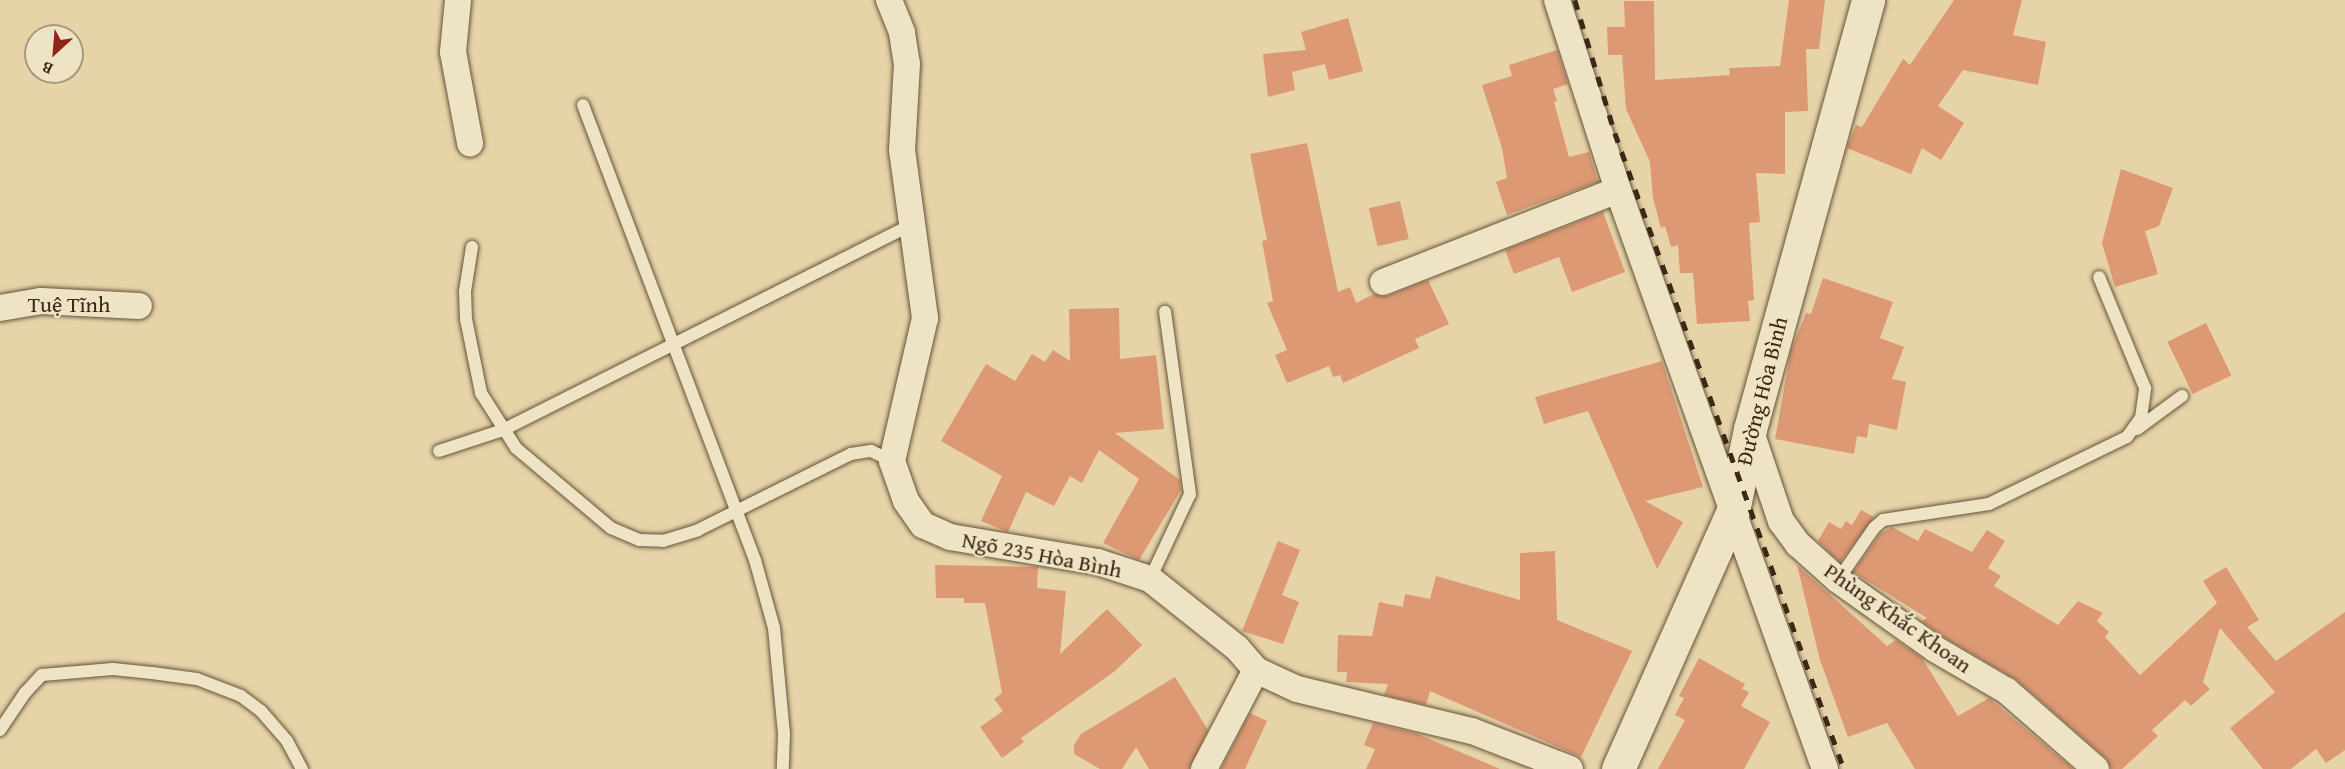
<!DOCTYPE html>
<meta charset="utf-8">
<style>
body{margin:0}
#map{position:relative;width:2345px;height:769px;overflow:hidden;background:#e6d4a8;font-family:"Gentium Book Plus",serif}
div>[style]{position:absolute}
.building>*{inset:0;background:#dd9874;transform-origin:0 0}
.roads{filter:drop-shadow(0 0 2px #66533a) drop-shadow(0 0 2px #66533a)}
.lane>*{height:12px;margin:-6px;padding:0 6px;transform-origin:6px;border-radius:6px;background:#efe3c6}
.street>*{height:26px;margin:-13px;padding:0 13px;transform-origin:13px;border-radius:13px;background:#efe3c6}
.secondary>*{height:33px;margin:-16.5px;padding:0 16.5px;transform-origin:16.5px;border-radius:16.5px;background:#efe3c6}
.rail>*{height:4.5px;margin-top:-2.25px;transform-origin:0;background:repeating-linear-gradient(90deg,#3b2816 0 10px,transparent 0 20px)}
span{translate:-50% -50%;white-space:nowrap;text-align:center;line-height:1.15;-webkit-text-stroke:4.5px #efe3c6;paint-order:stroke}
.street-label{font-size:22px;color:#3b2816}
.north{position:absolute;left:24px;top:24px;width:60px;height:60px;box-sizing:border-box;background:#efe3c6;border:2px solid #a79880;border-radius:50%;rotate:206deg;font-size:16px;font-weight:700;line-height:24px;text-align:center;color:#3b2816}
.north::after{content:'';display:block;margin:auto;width:21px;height:27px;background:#8f2418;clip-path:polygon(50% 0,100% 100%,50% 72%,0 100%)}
</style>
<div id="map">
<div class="building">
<i style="clip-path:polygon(1789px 0,1825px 0,1819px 49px,1806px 49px,1808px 111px,1785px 112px,1785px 174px,1756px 173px,1760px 222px,1749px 223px,1754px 300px,1748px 301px,1750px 321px,1697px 324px,1693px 273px,1680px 273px,1678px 245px,1671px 247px,1665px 226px,1661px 228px,1653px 198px,1650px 162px,1626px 109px,1622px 55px,1608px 55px,1607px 27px,1625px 27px,1624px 1px,1654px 1px,1655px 80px,1730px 75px,1729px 68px,1780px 66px)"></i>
<i style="clip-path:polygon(1954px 0,2022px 0,2013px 35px,2046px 42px,2038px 85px,1963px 70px,1938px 106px,1964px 123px,1941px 160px,1922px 148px,1911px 174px,1847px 148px,1856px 125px,1862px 127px,1903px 59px,1910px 65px)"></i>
<i style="clip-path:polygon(1348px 18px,1363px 71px,1329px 80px,1325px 64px,1292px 72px,1295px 90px,1268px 97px,1263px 54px,1306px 50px,1301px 32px)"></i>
<i style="clip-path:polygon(1557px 50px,1568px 84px,1553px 89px,1557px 101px,1554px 102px,1569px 157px,1589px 152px,1598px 182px,1507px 215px,1496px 182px,1507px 178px,1502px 148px,1482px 85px,1512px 76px,1509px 65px)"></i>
<i style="clip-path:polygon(1307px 143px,1338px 292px,1350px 287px,1356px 303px,1374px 294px,1388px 296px,1428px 280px,1449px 324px,1415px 339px,1419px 348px,1343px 383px,1340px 375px,1333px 377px,1329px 366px,1287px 383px,1275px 355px,1287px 350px,1267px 303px,1273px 301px,1262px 241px,1267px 240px,1250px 154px)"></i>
<i style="clip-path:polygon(2121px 169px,2173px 188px,2159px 226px,2145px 231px,2158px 274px,2115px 287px,2102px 243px)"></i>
<i style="left:1400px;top:201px;width:39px;height:32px;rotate:77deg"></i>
<i style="clip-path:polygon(1603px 212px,1625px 272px,1572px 292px,1559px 257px,1514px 274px,1505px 250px)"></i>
<i style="clip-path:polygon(1823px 278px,1893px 302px,1880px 338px,1904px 347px,1892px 379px,1906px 382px,1897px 430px,1869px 424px,1867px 438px,1857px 436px,1854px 454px,1775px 439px,1791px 350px,1806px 313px,1811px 314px)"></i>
<i style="clip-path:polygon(1119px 308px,1120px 359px,1156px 355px,1164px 429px,1115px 433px,1180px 480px,1181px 490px,1139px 560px,1103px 543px,1139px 479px,1099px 450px,1082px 483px,1070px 476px,1054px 506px,1026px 492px,1008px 532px,981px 521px,1002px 476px,941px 441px,986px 364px,1015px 381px,1032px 354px,1045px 362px,1053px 350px,1070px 361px,1069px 309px)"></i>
<i style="left:2206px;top:323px;width:58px;height:43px;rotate:64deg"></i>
<i style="clip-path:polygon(1662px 361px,1703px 487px,1645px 501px,1683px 522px,1657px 569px,1588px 411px,1544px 424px,1535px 397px)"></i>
<i style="clip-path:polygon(1861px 510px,1874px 517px,1840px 562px,1818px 541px,1829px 522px,1841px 529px,1846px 521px,1852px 525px)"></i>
<i style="clip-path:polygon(1892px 527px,1918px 541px,1925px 529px,1972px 552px,1987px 530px,2005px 541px,1988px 568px,2001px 576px,1994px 586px,2058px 625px,2078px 601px,2103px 613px,2097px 621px,2109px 632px,2105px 637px,2140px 675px,2217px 603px,2203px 581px,2226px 567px,2259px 620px,2247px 627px,2276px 661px,2345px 612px,2345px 750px,2326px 763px,2316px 749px,2291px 769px,2263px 769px,2230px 728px,2275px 692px,2220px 628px,2203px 682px,2210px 689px,2191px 706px,2185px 700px,2152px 730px,2158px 736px,2122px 769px,2111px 769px,2106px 758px,2017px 680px,1942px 636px,1922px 621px,1927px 618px,1853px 572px,1880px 534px)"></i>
<i style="clip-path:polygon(1278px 541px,1300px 550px,1282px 595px,1299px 602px,1283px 644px,1242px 631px)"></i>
<i style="clip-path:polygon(1555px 551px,1557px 620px,1632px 651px,1581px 757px,1430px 691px,1426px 705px,1384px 695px,1388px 684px,1346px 682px,1347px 672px,1337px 672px,1338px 635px,1372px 636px,1379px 602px,1403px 607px,1405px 594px,1430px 599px,1436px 576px,1520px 600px,1520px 553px)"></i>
<i style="clip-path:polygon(935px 565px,1038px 567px,1037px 588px,1066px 591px,1060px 654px,1107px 609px,1142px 645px,1115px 671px,1021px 738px,1024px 742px,1002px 758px,980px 727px,1003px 711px,994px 699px,1002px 693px,985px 603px,964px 603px,964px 598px,936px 598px)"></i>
<i style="clip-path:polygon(1797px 565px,1887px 646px,1896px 640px,1922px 658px,1958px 716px,1989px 698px,2073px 769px,1915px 769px,1887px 723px,1848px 737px,1820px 660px)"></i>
<i style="clip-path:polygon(1699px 658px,1745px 684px,1742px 689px,1749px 692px,1741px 706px,1770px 722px,1744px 769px,1658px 769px,1685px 720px,1675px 715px,1684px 698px,1679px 696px)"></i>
<i style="clip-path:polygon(1175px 677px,1208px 730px,1189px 769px,1149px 769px,1136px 747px,1122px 769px,1100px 769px,1074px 754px,1074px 745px,1081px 734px)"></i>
<i style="clip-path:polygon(1250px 713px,1267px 721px,1245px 769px,1221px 769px)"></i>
<i style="clip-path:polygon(1373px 723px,1418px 734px,1500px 769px,1366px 769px,1375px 749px,1364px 745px)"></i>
</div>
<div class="roads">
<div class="lane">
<i style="left:583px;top:105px;width:486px;rotate:69.3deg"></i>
<i style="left:755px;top:560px;width:71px;rotate:74.4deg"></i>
<i style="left:774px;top:628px;width:105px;rotate:84.6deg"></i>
<i style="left:784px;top:733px;width:36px;rotate:92deg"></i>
<i style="left:472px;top:247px;width:45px;rotate:99deg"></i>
<i style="left:465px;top:291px;width:28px;rotate:88deg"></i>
<i style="left:466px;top:319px;width:76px;rotate:78.5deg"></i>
<i style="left:481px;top:393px;width:65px;rotate:57.5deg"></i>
<i style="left:516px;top:448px;width:124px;rotate:40.1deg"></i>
<i style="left:611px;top:528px;width:30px;rotate:23deg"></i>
<i style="left:639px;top:540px;width:24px;rotate:2deg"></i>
<i style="left:663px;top:541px;width:37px;rotate:-17deg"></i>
<i style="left:698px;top:530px;width:171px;rotate:-26.4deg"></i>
<i style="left:851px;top:454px;width:20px;rotate:-9deg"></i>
<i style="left:871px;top:451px;width:23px;rotate:25deg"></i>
<i style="left:2137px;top:429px;width:56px;rotate:-36.3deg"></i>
<i style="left:439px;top:451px;width:67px;rotate:-18.2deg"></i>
<i style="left:503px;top:430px;width:458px;rotate:-26.7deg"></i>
<i style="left:1150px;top:579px;width:94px;rotate:-64.8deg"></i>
<i style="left:1190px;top:494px;width:184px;rotate:-97.8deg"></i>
<i style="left:1838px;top:580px;width:63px;rotate:-55.3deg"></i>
<i style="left:1874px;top:528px;width:12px;rotate:-42deg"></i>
<i style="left:1883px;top:520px;width:107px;rotate:-8.6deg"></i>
<i style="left:1989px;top:504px;width:153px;rotate:-25.9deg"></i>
<i style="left:2127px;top:437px;width:24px;rotate:-54deg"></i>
<i style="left:2141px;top:418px;width:30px;rotate:-82deg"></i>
<i style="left:2145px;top:388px;width:120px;rotate:-112.5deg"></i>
<i style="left:0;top:730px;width:45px;rotate:-56deg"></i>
<i style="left:25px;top:693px;width:25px;rotate:-47deg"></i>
<i style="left:42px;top:675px;width:71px;rotate:-4.8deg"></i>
<i style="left:113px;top:669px;width:39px;rotate:6deg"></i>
<i style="left:152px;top:673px;width:45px;rotate:7.6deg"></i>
<i style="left:197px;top:679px;width:47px;rotate:21.1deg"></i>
<i style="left:241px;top:696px;width:25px;rotate:37deg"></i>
<i style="left:261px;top:711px;width:40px;rotate:49deg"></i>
<i style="left:287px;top:741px;width:32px;rotate:62deg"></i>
</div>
<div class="street">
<i style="left:458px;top:0;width:52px;rotate:95.5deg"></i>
<i style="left:453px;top:52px;width:93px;rotate:79.4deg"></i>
<i style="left:889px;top:0;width:35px;rotate:68deg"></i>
<i style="left:902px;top:33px;width:31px;rotate:81deg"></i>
<i style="left:907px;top:64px;width:86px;rotate:93.3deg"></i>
<i style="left:902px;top:150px;width:170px;rotate:82.2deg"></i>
<i style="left:925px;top:318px;width:147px;rotate:103deg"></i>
<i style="left:892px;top:461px;width:42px;rotate:70.7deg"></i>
<i style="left:906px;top:501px;width:29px;rotate:55deg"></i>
<i style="left:923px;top:525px;width:30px;rotate:24deg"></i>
<i style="left:950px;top:537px;width:150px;rotate:9.6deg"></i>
<i style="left:1098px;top:562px;width:55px;rotate:18.1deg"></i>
<i style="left:1150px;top:579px;width:111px;rotate:38.4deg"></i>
<i style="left:1237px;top:648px;width:29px;rotate:49deg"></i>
<i style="left:1256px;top:670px;width:45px;rotate:24.9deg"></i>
<i style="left:1297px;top:689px;width:180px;rotate:13.5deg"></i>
<i style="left:1472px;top:731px;width:105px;rotate:21.2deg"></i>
<i style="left:1557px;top:0;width:200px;rotate:72.2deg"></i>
<i style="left:1618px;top:190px;width:615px;rotate:70.33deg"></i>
<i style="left:1383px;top:282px;width:252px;rotate:-21.4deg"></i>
<i style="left:0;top:308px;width:42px;rotate:-9.7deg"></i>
<i style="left:41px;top:301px;width:98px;rotate:2.9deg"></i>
<i style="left:1751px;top:432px;width:94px;rotate:71.4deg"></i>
<i style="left:1781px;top:521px;width:29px;rotate:54deg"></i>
<i style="left:1798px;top:544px;width:54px;rotate:42deg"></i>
<i style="left:1838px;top:580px;width:119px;rotate:35.4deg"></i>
<i style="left:1935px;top:649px;width:83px;rotate:30.3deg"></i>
<i style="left:2007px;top:691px;width:118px;rotate:41.2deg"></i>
<i style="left:1204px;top:769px;width:112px;rotate:-62.3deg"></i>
</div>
<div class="secondary">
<i style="left:1618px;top:769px;width:282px;rotate:-66deg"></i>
<i style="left:1733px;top:511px;width:84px;rotate:-78.3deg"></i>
<i style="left:1750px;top:429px;width:445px;rotate:-74.6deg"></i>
</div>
</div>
<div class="rail">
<i style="left:1575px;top:0;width:139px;rotate:73.3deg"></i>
<i style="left:1615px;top:133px;width:676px;rotate:70.2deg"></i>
</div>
<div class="street-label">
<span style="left:69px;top:305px">Tuệ Tĩnh</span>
<span style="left:1762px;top:391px;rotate:-76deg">Đường Hòa Bình</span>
<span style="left:1042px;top:555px;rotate:11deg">Ngõ 235 Hòa Bình</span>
<span style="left:1898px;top:618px;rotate:35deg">Phùng Khắc Khoan</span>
</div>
<div class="north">B</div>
</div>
